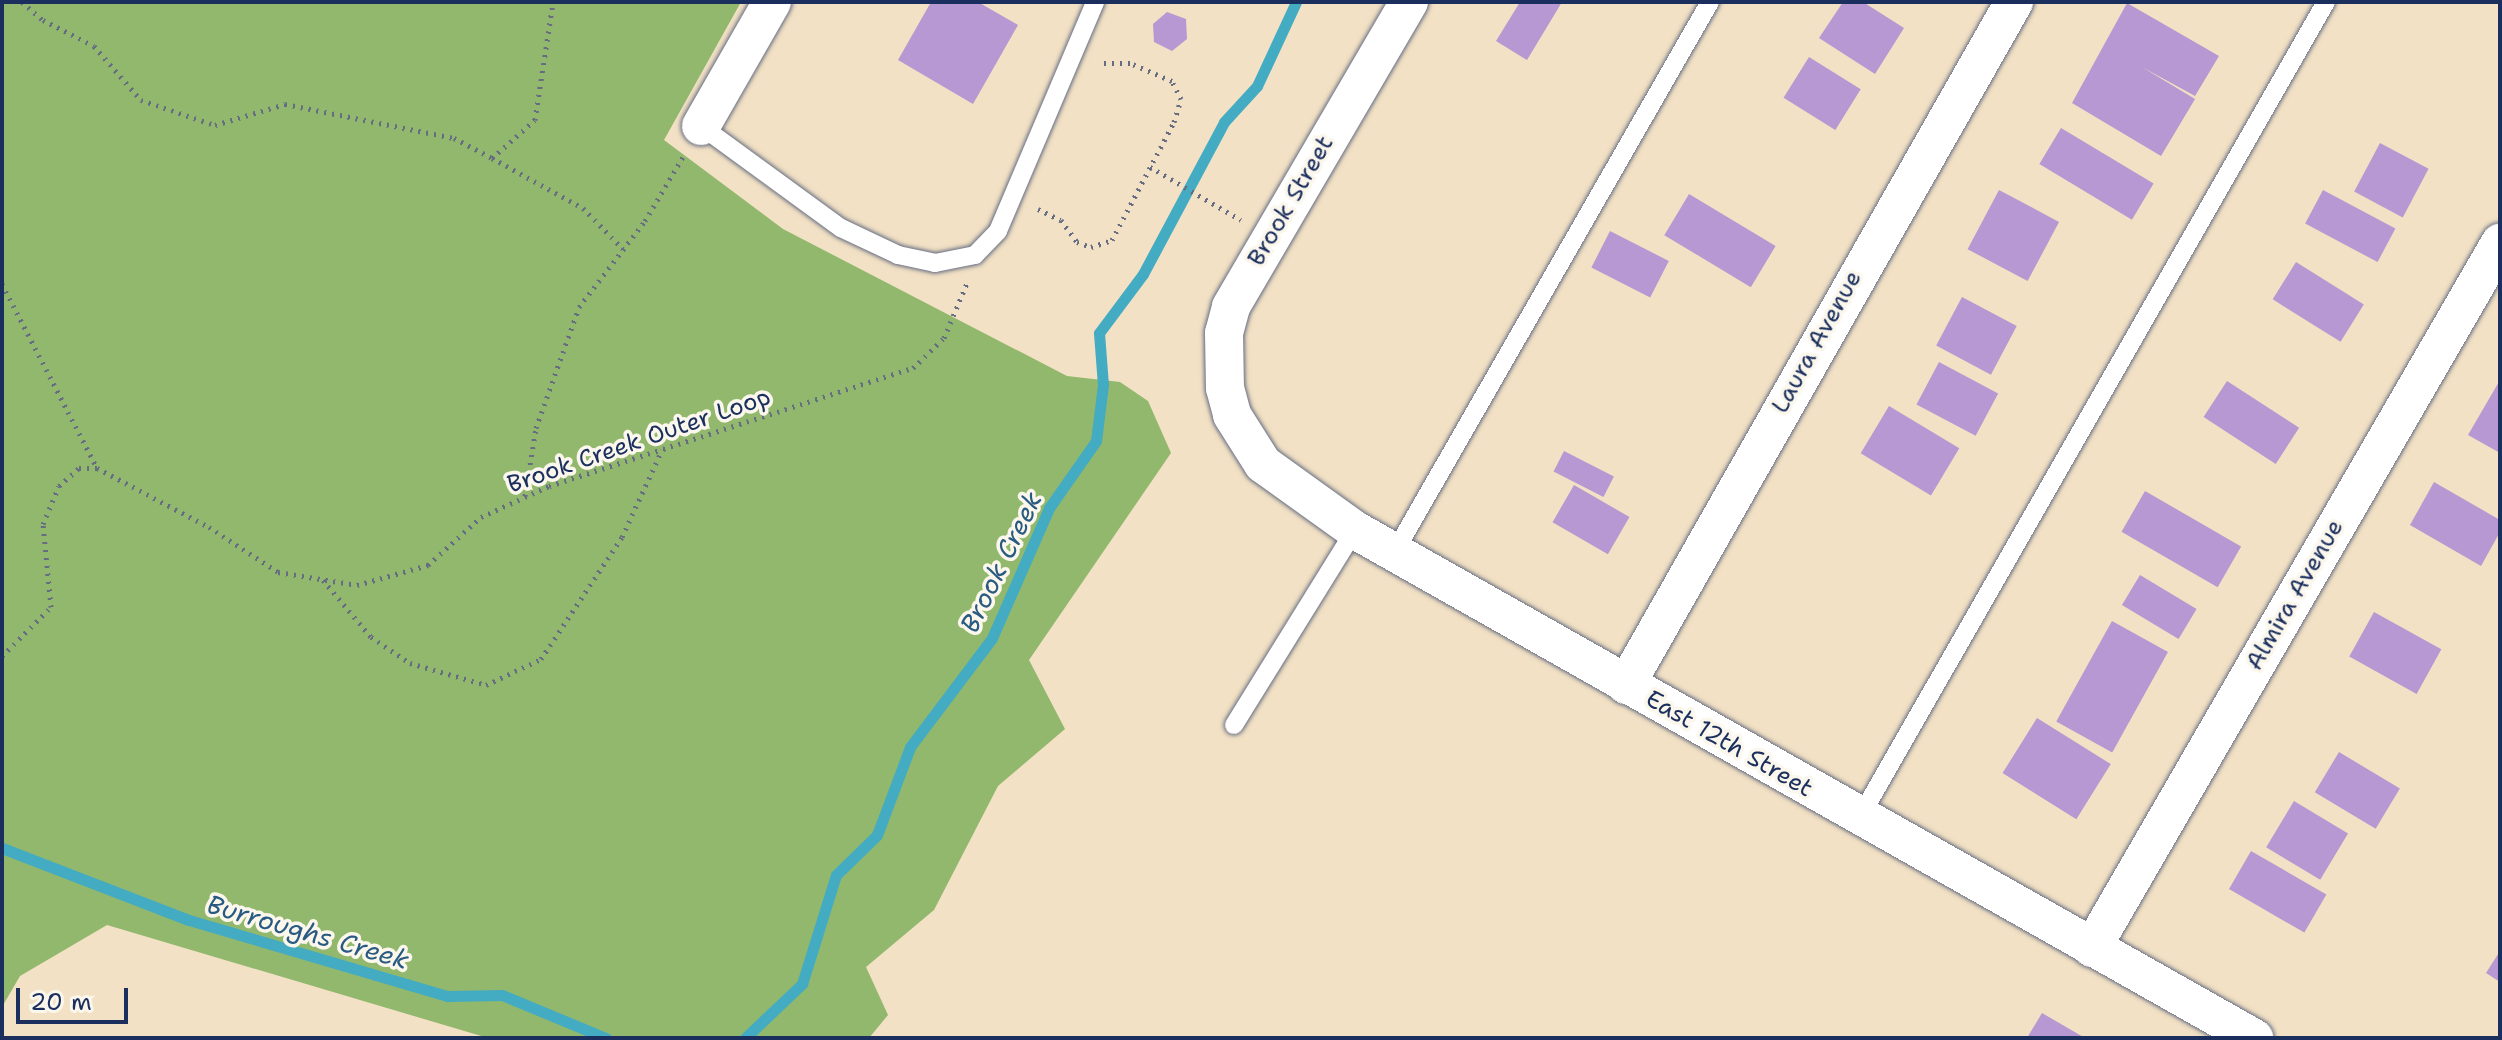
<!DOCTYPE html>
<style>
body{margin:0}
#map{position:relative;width:2502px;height:1040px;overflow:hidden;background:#f2e1c4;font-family:"Shantell Sans",sans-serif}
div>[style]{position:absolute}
.forest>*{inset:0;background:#92b86e}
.stream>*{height:11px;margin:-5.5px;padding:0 5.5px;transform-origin:5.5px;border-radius:5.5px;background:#43abc2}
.building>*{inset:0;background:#b798d2;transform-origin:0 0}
.path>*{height:5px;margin-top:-2.5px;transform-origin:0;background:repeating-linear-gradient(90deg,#666d82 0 2px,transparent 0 8px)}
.roads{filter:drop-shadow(0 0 2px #666d82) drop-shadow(0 0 2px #666d82)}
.service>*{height:18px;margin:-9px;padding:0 9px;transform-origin:9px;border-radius:9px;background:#fff}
.minor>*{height:38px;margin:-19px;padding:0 19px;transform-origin:19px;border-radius:19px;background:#fff}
span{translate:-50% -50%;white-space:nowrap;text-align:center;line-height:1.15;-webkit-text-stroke:7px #fbf7ec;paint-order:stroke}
.street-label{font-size:24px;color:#1b2f5e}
.water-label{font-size:26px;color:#295a81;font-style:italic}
.frame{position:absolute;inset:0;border:4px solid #1b2f5e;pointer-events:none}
.scale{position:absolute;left:16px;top:988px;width:112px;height:36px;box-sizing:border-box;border:4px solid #1b2f5e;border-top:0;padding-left:10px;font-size:24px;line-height:28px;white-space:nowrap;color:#1b2f5e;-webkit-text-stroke:6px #fbf7ec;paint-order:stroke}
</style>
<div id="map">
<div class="forest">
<i style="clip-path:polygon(2px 2px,741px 2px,664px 140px,783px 229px,1067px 376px,1120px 382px,1148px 401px,1171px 453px,1029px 660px,1065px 729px,998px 786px,934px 910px,866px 967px,888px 1015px,869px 1038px,488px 1038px,107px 925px,20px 976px,2px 1007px)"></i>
</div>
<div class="stream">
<i style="left:2px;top:848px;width:200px;rotate:21.1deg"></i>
<i style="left:189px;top:920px;width:270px;rotate:16.4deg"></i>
<i style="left:448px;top:996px;width:54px;rotate:-1.1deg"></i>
<i style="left:502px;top:995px;width:113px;rotate:22.5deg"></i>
<i style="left:745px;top:1038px;width:79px;rotate:-43.5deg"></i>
<i style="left:802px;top:984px;width:114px;rotate:-72.7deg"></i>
<i style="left:836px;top:875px;width:57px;rotate:-44.3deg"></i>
<i style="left:877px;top:835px;width:94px;rotate:-69.4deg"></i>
<i style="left:910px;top:747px;width:136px;rotate:-53deg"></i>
<i style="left:992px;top:638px;width:142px;rotate:-66.3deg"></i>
<i style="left:1049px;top:508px;width:82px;rotate:-55deg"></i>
<i style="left:1096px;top:441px;width:56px;rotate:-82.9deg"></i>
<i style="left:1103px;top:385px;width:52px;rotate:-94.4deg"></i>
<i style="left:1099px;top:333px;width:74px;rotate:-53.3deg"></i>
<i style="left:1143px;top:274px;width:172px;rotate:-61.9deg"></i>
<i style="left:1224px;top:122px;width:49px;rotate:-47.5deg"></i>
<i style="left:1257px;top:86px;width:93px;rotate:-65.1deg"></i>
</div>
<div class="building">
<i style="clip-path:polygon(931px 2px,978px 2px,1018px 25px,973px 104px,898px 60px)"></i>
<i style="clip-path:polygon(1520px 2px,1562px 2px,1527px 60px,1496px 41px)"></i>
<i style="clip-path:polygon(1843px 2px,1863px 2px,1904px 28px,1875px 74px,1819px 38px)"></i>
<i style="clip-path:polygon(2127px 3px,2219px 56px,2195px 96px,2142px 67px,2195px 99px,2161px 156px,2072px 103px)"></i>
<i style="clip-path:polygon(1167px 12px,1186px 19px,1187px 39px,1172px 51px,1154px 42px,1153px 24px)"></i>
<i style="left:1809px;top:57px;width:61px;height:48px;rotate:32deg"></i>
<i style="left:2061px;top:128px;width:108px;height:42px;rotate:31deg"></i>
<i style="left:2380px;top:143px;width:55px;height:55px;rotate:28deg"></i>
<i style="left:1999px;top:190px;width:68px;height:67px;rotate:28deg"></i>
<i style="left:2323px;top:190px;width:82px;height:38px;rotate:28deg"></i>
<i style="left:1689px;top:194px;width:101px;height:48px;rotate:31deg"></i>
<i style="left:1610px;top:231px;width:66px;height:41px;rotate:27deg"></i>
<i style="left:2296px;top:262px;width:80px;height:44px;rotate:32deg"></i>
<i style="left:1962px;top:297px;width:62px;height:55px;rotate:28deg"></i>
<i style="left:1939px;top:362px;width:67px;height:48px;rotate:28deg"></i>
<i style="clip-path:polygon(2500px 380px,2500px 453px,2468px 435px)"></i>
<i style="left:2227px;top:381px;width:86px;height:43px;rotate:33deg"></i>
<i style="left:1889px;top:406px;width:82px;height:55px;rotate:31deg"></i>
<i style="left:1564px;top:451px;width:56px;height:23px;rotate:27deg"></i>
<i style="clip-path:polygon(2434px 482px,2500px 520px,2500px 532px,2481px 566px,2410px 525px)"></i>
<i style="left:1574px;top:485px;width:64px;height:43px;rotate:30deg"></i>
<i style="left:2145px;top:491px;width:111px;height:47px;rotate:30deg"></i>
<i style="left:2140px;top:575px;width:66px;height:35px;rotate:31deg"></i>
<i style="left:2374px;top:612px;width:77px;height:51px;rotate:29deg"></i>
<i style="left:2112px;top:621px;width:64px;height:115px;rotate:29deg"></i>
<i style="left:2037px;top:718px;width:87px;height:65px;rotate:32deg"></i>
<i style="left:2339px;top:752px;width:71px;height:47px;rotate:31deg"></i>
<i style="left:2294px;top:801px;width:63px;height:54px;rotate:31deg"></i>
<i style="left:2251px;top:851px;width:87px;height:44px;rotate:30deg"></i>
<i style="clip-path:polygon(2500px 951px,2500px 982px,2486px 973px)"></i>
<i style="clip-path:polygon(2042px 1013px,2085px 1038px,2027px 1038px)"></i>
</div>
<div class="path">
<i style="left:22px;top:2px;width:28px;rotate:41deg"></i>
<i style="left:43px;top:20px;width:57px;rotate:27deg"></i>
<i style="left:94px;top:46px;width:72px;rotate:49deg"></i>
<i style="left:141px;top:100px;width:78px;rotate:18.7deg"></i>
<i style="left:215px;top:125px;width:73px;rotate:-16.7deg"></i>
<i style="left:285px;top:104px;width:172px;rotate:11.4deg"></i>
<i style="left:454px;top:138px;width:43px;rotate:27.8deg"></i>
<i style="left:492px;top:158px;width:57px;rotate:-41.5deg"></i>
<i style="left:535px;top:120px;width:119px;rotate:-81.3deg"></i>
<i style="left:492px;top:158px;width:104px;rotate:28.8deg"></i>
<i style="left:583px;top:208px;width:57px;rotate:45.7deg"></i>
<i style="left:1150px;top:167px;width:105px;rotate:30.2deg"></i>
<i style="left:1038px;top:209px;width:25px;rotate:26deg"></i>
<i style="left:1061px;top:220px;width:27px;rotate:54deg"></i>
<i style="left:1077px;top:242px;width:15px;rotate:20deg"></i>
<i style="left:1091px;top:247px;width:22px;rotate:-18deg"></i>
<i style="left:1112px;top:240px;width:133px;rotate:-62.3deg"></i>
<i style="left:1174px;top:122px;width:24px;rotate:-73deg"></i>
<i style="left:1181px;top:99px;width:20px;rotate:-117deg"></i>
<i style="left:1172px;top:81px;width:46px;rotate:-156.8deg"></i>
<i style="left:1130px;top:63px;width:32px;rotate:180deg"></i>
<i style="left:2px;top:284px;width:207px;rotate:62.7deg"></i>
<i style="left:525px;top:496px;width:69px;rotate:-80.8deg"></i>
<i style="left:536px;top:428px;width:128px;rotate:-70.4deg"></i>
<i style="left:579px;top:307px;width:108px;rotate:-52.5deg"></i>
<i style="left:645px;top:221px;width:77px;rotate:-59.4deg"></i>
<i style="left:323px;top:580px;width:75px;rotate:49.9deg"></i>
<i style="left:371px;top:637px;width:47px;rotate:33.7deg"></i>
<i style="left:410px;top:663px;width:79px;rotate:16.1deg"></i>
<i style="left:486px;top:685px;width:61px;rotate:-25.3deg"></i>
<i style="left:541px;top:659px;width:146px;rotate:-56.4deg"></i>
<i style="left:622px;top:537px;width:96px;rotate:-65.3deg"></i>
<i style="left:2px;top:656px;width:69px;rotate:-45deg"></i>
<i style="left:51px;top:607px;width:83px;rotate:-95.5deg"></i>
<i style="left:43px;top:524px;width:41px;rotate:-67.2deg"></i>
<i style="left:59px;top:486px;width:27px;rotate:-42deg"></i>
<i style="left:79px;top:468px;width:18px"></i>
<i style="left:97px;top:468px;width:127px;rotate:27.8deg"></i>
<i style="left:209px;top:527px;width:82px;rotate:33.1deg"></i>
<i style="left:278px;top:572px;width:80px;rotate:9.3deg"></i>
<i style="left:357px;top:585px;width:74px;rotate:-15.7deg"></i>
<i style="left:428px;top:565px;width:72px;rotate:-42.2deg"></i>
<i style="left:481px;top:517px;width:75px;rotate:-24.5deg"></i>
<i style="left:549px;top:486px;width:383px;rotate:-18deg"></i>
<i style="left:913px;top:368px;width:43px;rotate:-44.1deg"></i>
<i style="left:944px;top:338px;width:60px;rotate:-67.3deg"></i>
</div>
<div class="roads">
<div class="service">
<i style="left:701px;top:126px;width:173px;rotate:36.1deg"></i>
<i style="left:841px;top:228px;width:63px;rotate:25.3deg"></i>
<i style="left:898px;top:255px;width:38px;rotate:12deg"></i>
<i style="left:935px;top:263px;width:41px;rotate:-11.3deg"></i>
<i style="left:975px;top:255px;width:33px;rotate:-46deg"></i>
<i style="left:998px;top:231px;width:249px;rotate:-67deg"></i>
<i style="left:1394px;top:553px;width:635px;rotate:-60.17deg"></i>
<i style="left:1234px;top:725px;width:229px;rotate:-58.2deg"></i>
<i style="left:1859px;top:819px;width:941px;rotate:-60.25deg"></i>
</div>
<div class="minor">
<i style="left:1409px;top:2px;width:353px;rotate:120.3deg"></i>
<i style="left:1231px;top:307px;width:27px;rotate:105deg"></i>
<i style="left:1224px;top:333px;width:55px;rotate:89deg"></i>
<i style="left:1225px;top:388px;width:28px;rotate:75deg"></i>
<i style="left:1232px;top:415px;width:58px;rotate:57.7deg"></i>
<i style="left:1263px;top:464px;width:113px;rotate:35.7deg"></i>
<i style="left:1355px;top:530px;width:1033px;rotate:29.47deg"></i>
<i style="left:701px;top:126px;width:143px;rotate:-60.2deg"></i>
<i style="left:1626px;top:685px;width:786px;rotate:-60.4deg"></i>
<i style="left:2092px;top:948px;width:815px;rotate:-59.94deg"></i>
</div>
</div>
<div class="street-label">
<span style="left:1291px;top:201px;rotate:-60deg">Brook Street</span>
<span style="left:1817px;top:342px;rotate:-61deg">Laura Avenue</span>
<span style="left:639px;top:441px;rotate:-19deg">Brook Creek Outer Loop</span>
<span style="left:2295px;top:595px;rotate:-60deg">Almira Avenue</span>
<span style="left:1729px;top:744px;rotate:30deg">East 12th Street</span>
</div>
<div class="water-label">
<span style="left:1001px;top:562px;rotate:-64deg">Brook Creek</span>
<span style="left:308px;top:932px;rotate:16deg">Burroughs Creek</span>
</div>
<div class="frame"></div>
<div class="scale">20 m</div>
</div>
